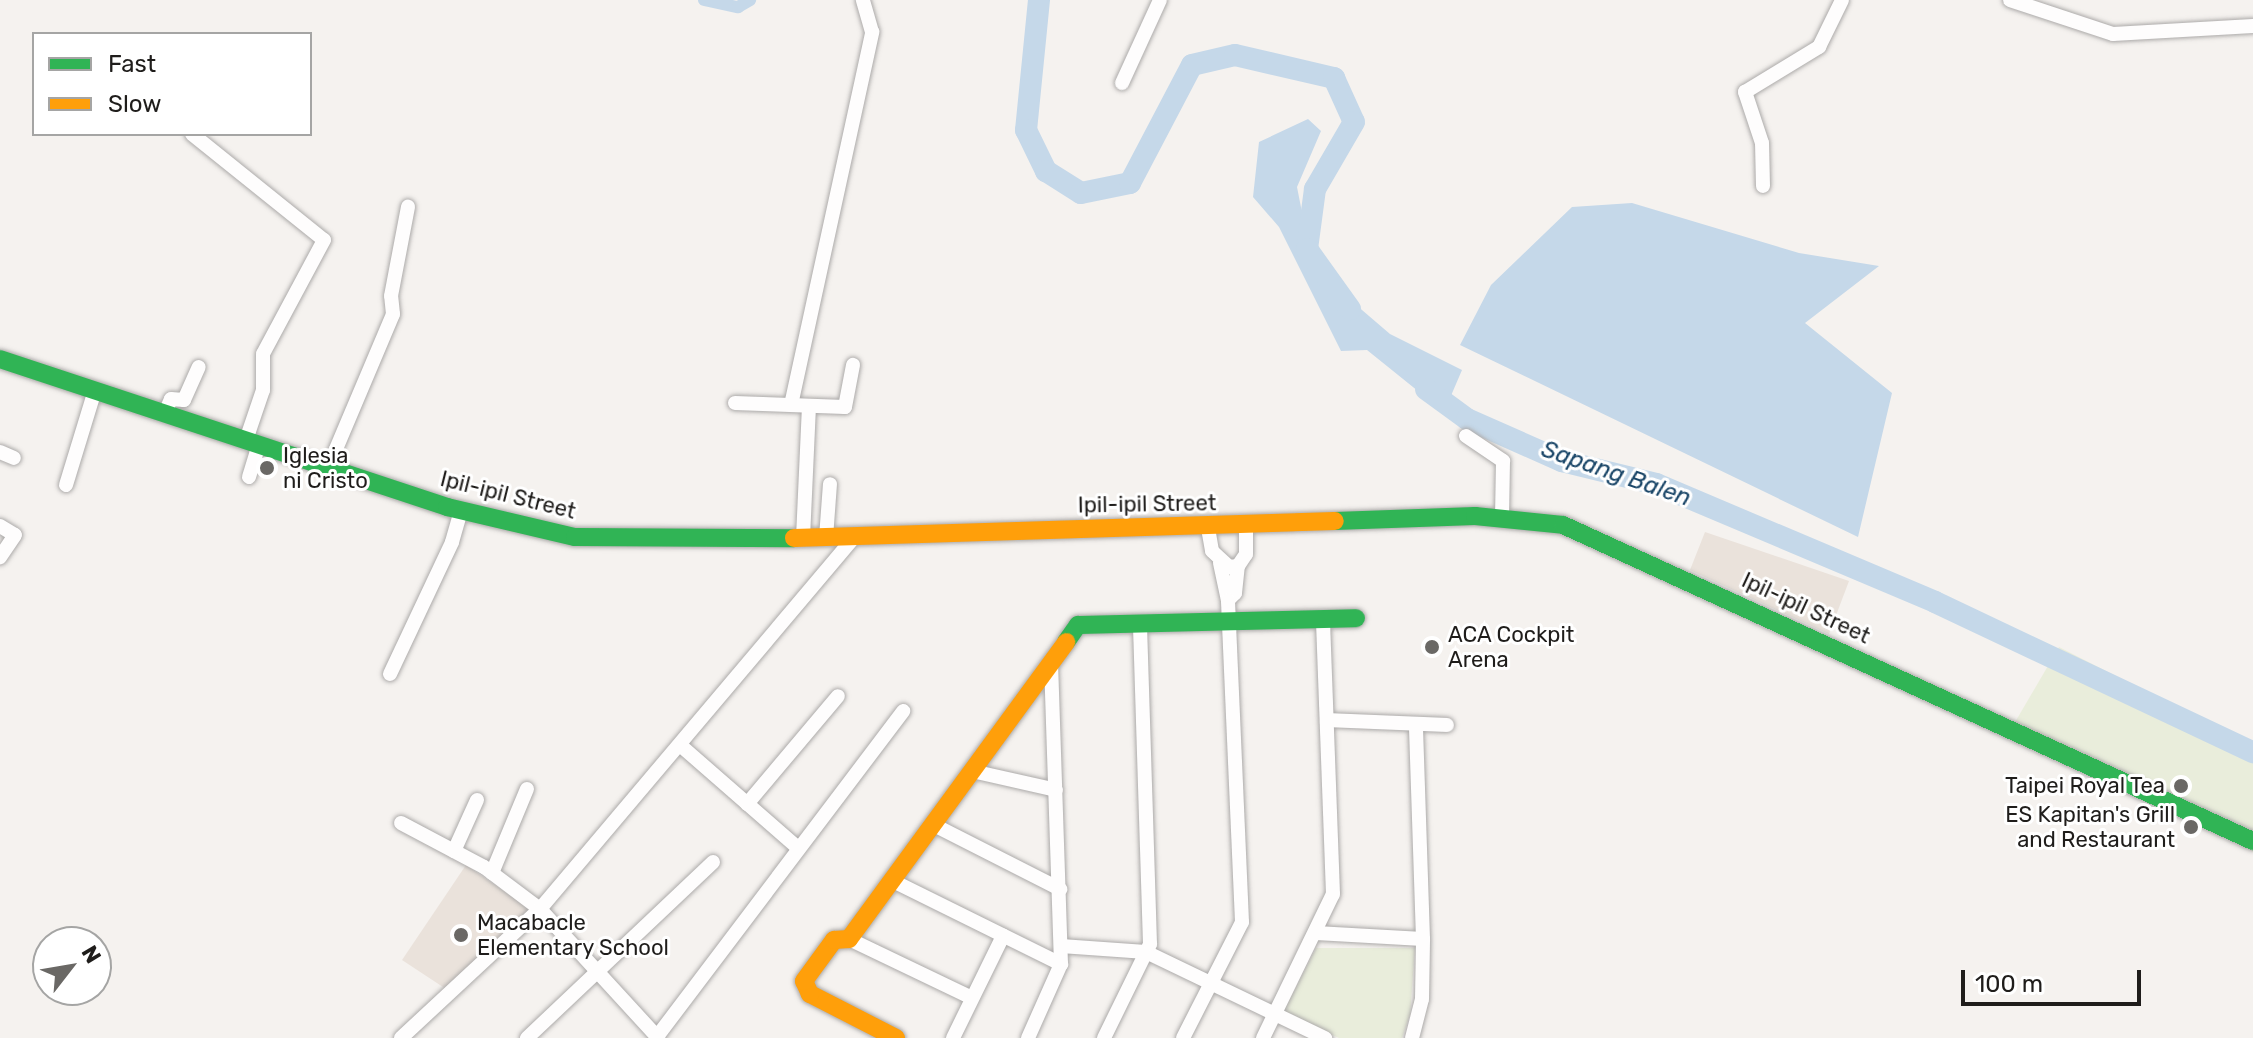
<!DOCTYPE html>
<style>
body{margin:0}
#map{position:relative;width:2253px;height:1038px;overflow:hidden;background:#f5f2ef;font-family:Rubik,sans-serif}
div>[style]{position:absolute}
.built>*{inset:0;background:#eae2db}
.green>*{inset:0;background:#e9eddb}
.water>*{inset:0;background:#c5d8e9}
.canal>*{height:12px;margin:-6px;padding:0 6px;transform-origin:6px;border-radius:6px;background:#c5d8e9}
.river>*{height:22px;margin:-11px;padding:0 11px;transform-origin:11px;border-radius:11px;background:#c5d8e9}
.roads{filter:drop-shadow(0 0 2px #acaaa9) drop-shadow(0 0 2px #acaaa9)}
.street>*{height:14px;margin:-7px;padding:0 7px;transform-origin:7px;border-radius:7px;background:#fefdfd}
.fast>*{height:18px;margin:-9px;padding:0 9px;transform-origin:9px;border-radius:9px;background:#30b455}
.slow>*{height:18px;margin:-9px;padding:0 9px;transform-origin:9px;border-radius:9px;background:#ff9f0a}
.dots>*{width:22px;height:22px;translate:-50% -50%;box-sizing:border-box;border:4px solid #fff;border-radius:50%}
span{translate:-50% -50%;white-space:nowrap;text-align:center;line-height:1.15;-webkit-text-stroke:6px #fff;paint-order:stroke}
.poi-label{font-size:22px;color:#1f1d1b}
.left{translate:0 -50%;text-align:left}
.right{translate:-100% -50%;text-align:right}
.street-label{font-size:22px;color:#1f1d1b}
.water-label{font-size:24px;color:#1a4668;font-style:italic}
.legend{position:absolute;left:32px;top:32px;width:280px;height:104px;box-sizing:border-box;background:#fff;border:2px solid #a5a5a4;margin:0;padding:10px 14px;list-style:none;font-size:24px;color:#1f1d1b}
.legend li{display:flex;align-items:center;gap:16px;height:40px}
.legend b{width:40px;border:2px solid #a5a5a4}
.north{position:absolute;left:32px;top:926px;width:80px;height:80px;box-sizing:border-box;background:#fff;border:2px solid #a5a5a4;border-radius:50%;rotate:59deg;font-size:22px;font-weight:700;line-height:32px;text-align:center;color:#1f1d1b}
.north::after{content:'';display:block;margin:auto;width:28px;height:36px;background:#6a6865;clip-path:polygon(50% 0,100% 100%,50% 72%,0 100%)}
.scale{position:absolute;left:1961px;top:970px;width:180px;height:36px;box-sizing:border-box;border:4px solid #1f1d1b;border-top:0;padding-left:10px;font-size:24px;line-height:28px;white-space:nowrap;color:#1f1d1b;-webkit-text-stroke:6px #fff;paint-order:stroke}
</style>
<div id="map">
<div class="built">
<i style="clip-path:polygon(1705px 532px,1849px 581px,1829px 634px,1690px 570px)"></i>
<i style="clip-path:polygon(466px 865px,531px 910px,446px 989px,402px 960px)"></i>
</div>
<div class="green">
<i style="clip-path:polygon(2059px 647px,2253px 746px,2253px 852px,2011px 729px)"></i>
<i style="clip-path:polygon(1316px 948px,1415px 948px,1410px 1015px,1402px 1038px,1339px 1038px,1283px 1013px)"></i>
</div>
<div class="water">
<i style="clip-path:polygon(1308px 119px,1321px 131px,1297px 187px,1313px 268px,1390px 334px,1462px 370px,1444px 412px,1367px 350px,1341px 351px,1279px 227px,1253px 197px,1259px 142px)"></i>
<i style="clip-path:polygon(1632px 203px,1799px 253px,1879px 266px,1805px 323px,1892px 393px,1858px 537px,1460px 345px,1491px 285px,1572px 207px)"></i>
</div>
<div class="canal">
<i style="left:704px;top:0;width:35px;rotate:12deg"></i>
<i style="left:738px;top:7px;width:14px;rotate:-30deg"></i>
</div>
<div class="river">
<i style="left:1039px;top:0;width:131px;rotate:95.7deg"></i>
<i style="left:1026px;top:130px;width:46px;rotate:64deg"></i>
<i style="left:1046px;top:171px;width:41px;rotate:32.2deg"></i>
<i style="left:1081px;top:193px;width:50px;rotate:-11.5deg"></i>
<i style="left:1130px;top:183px;width:133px;rotate:-62.3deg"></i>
<i style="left:1192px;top:65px;width:44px;rotate:-13.1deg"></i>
<i style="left:1235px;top:55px;width:102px;rotate:13.1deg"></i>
<i style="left:1334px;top:78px;width:48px;rotate:65.6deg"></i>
<i style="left:1354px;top:122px;width:78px;rotate:120.2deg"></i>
<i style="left:1315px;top:189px;width:61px;rotate:97.6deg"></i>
<i style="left:1307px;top:249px;width:74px;rotate:54.4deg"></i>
<i style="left:1426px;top:389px;width:51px;rotate:36.2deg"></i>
<i style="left:1467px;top:419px;width:104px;rotate:23.9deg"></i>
<i style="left:1562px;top:461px;width:97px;rotate:13.7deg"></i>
<i style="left:1656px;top:484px;width:303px;rotate:22.9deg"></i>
<i style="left:1935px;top:602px;width:352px;rotate:25.3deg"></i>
</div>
<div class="roads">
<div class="street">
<i style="left:2010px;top:0;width:108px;rotate:18.3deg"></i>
<i style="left:2113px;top:34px;width:140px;rotate:-3.3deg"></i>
<i style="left:1122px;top:83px;width:91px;rotate:-65.4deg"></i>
<i style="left:192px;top:134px;width:169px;rotate:38.8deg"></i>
<i style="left:324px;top:240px;width:129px;rotate:118.2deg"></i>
<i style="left:263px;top:354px;width:36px;rotate:90deg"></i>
<i style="left:263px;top:390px;width:53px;rotate:108.8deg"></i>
<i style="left:1763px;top:186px;width:43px;rotate:-91.3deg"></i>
<i style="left:1762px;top:143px;width:54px;rotate:-108.4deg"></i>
<i style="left:1745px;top:92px;width:87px;rotate:-31.3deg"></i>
<i style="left:1819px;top:47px;width:52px;rotate:-63.9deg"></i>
<i style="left:735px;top:403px;width:110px;rotate:2.1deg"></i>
<i style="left:845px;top:407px;width:43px;rotate:-79.2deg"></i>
<i style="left:791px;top:405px;width:382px;rotate:-77.7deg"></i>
<i style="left:872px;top:32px;width:33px;rotate:-106deg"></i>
<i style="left:165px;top:413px;width:15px;rotate:-67deg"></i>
<i style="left:171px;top:399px;width:13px;rotate:4deg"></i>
<i style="left:184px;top:400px;width:36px;rotate:-66deg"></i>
<i style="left:1466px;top:436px;width:45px;rotate:34deg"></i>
<i style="left:1503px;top:461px;width:56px;rotate:91deg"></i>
<i style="left:0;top:452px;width:15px;rotate:23deg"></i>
<i style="left:328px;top:468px;width:167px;rotate:-67.1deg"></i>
<i style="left:393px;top:314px;width:18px;rotate:-96deg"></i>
<i style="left:391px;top:296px;width:91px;rotate:-79.2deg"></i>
<i style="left:249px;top:477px;width:34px;rotate:-73deg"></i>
<i style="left:66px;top:485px;width:99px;rotate:-73deg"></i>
<i style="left:0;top:526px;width:17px;rotate:31deg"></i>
<i style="left:15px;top:535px;width:27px;rotate:124deg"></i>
<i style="left:1208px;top:528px;width:23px;rotate:80deg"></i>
<i style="left:1212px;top:551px;width:23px;rotate:43deg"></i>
<i style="left:1229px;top:567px;width:9px;rotate:-6deg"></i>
<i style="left:1238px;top:566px;width:14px;rotate:-56deg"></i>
<i style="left:1246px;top:554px;width:27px;rotate:-90deg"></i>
<i style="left:803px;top:538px;width:132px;rotate:-87.4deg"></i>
<i style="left:826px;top:538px;width:54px;rotate:-85.8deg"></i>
<i style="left:1220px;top:563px;width:38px;rotate:78deg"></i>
<i style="left:1228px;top:600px;width:10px;rotate:-45deg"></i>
<i style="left:1235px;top:593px;width:27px;rotate:-84deg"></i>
<i style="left:390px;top:674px;width:146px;rotate:-64.8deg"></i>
<i style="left:452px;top:542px;width:32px;rotate:-74deg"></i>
<i style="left:1327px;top:720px;width:120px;rotate:2.4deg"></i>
<i style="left:680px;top:745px;width:157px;rotate:41.1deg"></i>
<i style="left:972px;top:771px;width:86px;rotate:12.7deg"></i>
<i style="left:747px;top:804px;width:141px;rotate:-49.9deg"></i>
<i style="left:401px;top:823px;width:94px;rotate:27.9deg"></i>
<i style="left:484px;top:867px;width:70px;rotate:36.9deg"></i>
<i style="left:540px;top:909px;width:175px;rotate:47.5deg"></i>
<i style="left:932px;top:824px;width:144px;rotate:26.9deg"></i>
<i style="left:454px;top:851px;width:56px;rotate:-65.7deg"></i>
<i style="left:492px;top:873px;width:91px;rotate:-67.4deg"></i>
<i style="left:891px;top:880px;width:190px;rotate:26.3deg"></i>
<i style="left:1316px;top:933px;width:107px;rotate:3.2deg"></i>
<i style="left:1423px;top:939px;width:214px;rotate:-91.9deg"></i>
<i style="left:849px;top:939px;width:136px;rotate:25.6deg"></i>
<i style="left:1061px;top:946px;width:85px;rotate:4deg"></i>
<i style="left:1146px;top:952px;width:199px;rotate:25.7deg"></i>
<i style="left:401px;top:1038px;width:190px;rotate:-42.9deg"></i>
<i style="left:540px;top:909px;width:486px;rotate:-49.8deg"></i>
<i style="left:527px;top:1038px;width:256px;rotate:-43.4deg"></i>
<i style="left:656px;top:1038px;width:410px;rotate:-52.9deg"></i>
<i style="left:953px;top:1038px;width:114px;rotate:-63.9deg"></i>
<i style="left:1028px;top:1038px;width:81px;rotate:-66deg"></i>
<i style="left:1061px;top:964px;width:301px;rotate:-91.9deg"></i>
<i style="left:1104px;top:1038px;width:105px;rotate:-63.9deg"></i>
<i style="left:1150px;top:944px;width:321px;rotate:-91.8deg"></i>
<i style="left:1183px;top:1038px;width:130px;rotate:-63deg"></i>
<i style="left:1242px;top:922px;width:322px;rotate:-92.5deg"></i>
<i style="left:1263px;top:1038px;width:160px;rotate:-64.1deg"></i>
<i style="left:1333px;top:894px;width:275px;rotate:-92.1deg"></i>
<i style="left:1412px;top:1038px;width:40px;rotate:-75.6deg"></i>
<i style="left:1422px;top:999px;width:60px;rotate:-89deg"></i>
</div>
<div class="fast">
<i style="left:0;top:359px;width:471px;rotate:18.3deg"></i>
<i style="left:447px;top:507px;width:131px;rotate:13.2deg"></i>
<i style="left:575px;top:537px;width:219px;rotate:0.3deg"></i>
<i style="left:1335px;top:521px;width:140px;rotate:-2deg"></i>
<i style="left:1475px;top:516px;width:88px;rotate:5.8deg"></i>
<i style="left:1563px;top:525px;width:759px;rotate:24.61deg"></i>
<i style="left:1066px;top:642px;width:21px;rotate:-55deg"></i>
<i style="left:1078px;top:625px;width:278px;rotate:-1.4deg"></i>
</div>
<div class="slow">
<i style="left:794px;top:538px;width:541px;rotate:-1.8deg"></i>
<i style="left:896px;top:1038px;width:97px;rotate:-152.9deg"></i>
<i style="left:810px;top:994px;width:14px;rotate:-115deg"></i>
<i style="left:804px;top:981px;width:51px;rotate:-53.8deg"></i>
<i style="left:834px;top:940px;width:15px;rotate:-4deg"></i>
<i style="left:849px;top:939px;width:368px;rotate:-53.8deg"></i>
</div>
</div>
<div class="dots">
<i style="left:267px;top:468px;background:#6a6865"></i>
<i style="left:1432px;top:647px;background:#6a6865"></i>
<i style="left:2181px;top:786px;background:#6a6865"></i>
<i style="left:2191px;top:827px;background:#6a6865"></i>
<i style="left:461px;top:935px;background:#6a6865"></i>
</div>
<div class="poi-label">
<span class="left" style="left:283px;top:468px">Iglesia<br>ni Cristo</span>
<span class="left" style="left:1448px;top:647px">ACA Cockpit<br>Arena</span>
<span class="right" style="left:2165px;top:786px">Taipei Royal Tea</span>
<span class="right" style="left:2175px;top:827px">ES Kapitan's Grill<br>and Restaurant</span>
<span class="left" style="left:477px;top:935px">Macabacle<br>Elementary School</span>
</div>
<div class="street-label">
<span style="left:508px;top:495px;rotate:14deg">Ipil-ipil Street</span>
<span style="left:1147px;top:504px;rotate:-1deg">Ipil-ipil Street</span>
<span style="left:1806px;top:608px;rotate:25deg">Ipil-ipil Street</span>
</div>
<div class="water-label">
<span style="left:1616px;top:474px;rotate:19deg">Sapang Balen</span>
</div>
<ul class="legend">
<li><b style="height:10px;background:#30b455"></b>Fast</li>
<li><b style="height:10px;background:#ff9f0a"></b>Slow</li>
</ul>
<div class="north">N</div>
<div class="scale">100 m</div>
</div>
